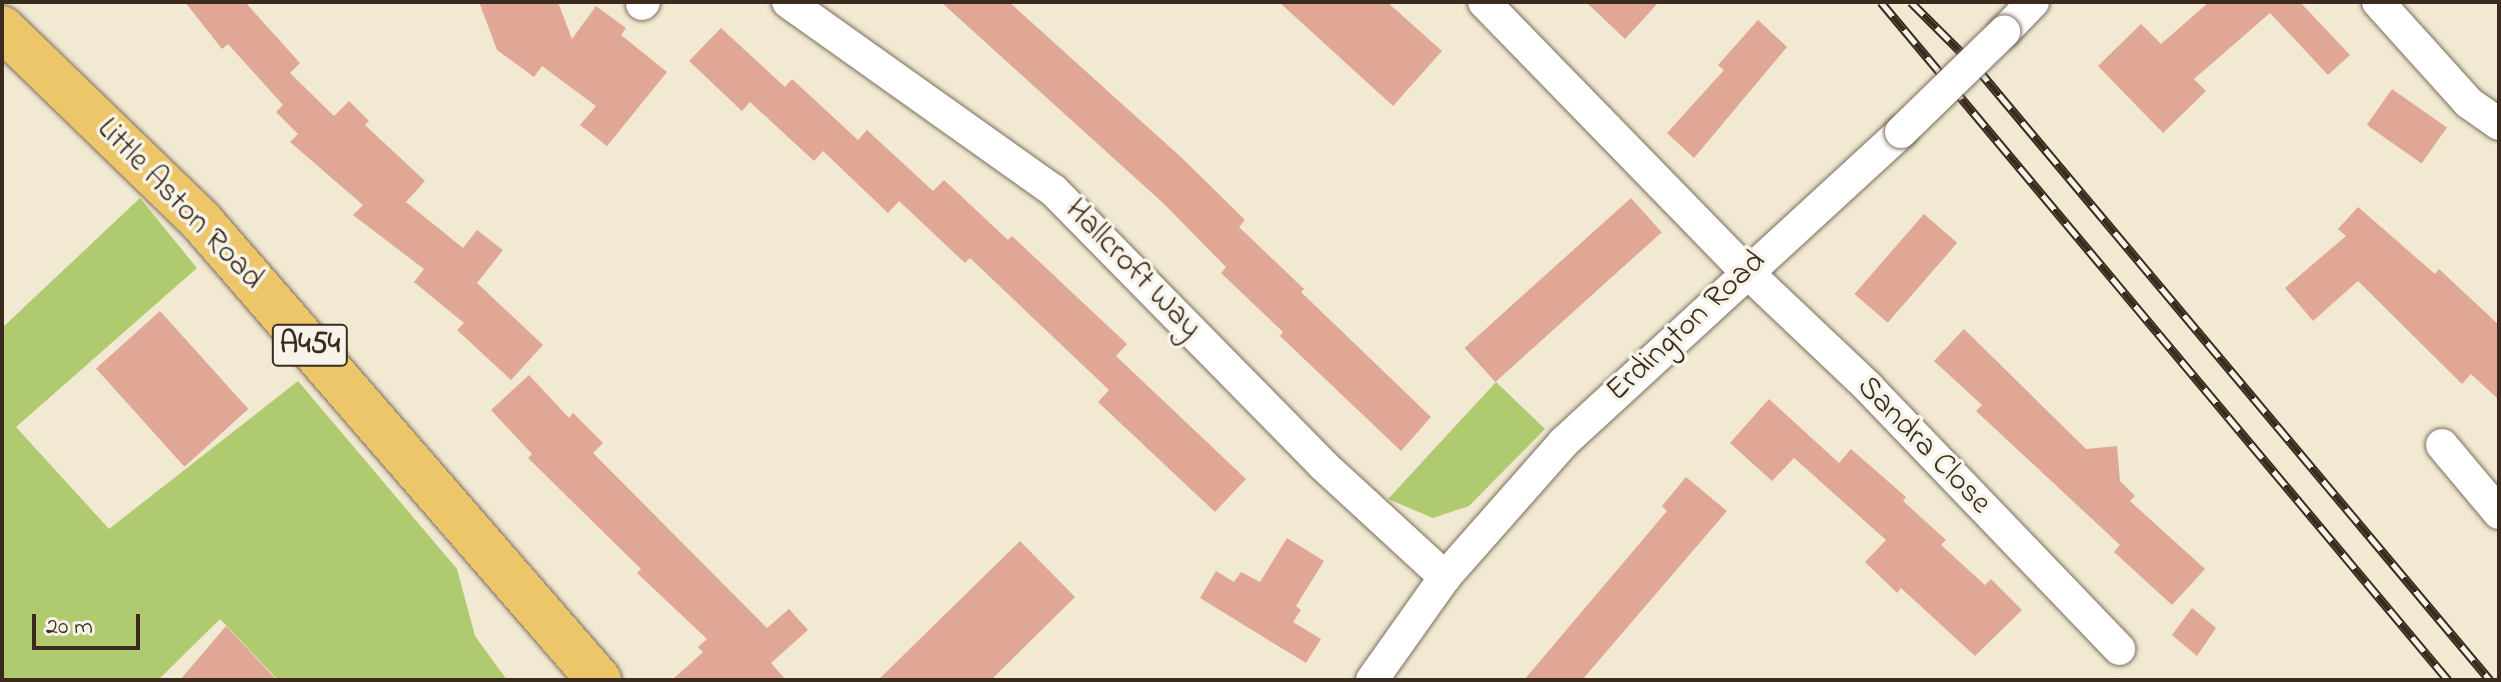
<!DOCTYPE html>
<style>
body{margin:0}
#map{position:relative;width:2501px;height:682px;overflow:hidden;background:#f1e9d2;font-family:"Indie Flower",sans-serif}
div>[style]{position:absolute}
.green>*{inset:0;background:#b0ca6f}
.building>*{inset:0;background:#e0a797;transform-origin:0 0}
.roads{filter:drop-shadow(0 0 2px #7b6d5d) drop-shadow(0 0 2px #7b6d5d)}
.street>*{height:32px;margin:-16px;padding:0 16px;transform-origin:16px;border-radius:16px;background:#fff}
.primary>*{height:44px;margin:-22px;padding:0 22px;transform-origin:22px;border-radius:22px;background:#ecc669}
.rail>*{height:9px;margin-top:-4.5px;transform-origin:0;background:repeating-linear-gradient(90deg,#f7f3e8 0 18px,#3b2a1e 0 36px);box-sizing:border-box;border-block:2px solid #3b2a1e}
.bridges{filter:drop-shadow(0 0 2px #7b6d5d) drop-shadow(0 0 2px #7b6d5d)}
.street-bridge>*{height:32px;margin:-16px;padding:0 16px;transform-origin:16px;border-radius:16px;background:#fff}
span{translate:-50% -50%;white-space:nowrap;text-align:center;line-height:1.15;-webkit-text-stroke:7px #f7f3e8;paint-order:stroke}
.shield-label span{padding:2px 6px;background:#f7f3e8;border:2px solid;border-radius:6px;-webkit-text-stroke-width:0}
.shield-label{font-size:30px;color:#3b2a1e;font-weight:700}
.street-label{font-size:32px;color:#3b2a1e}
.frame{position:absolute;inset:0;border:4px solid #3b2a1e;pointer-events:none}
.scale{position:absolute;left:32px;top:614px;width:108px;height:36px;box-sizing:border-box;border:4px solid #3b2a1e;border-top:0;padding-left:10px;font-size:24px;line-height:28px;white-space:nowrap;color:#3b2a1e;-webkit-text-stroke:6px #f7f3e8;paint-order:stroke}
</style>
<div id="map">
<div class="green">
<i style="clip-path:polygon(140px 198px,197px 268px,16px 427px,109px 529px,298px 381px,457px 569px,475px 636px,507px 680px,278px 680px,220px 619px,158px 680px,2px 680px,2px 328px)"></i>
<i style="clip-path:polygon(1496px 382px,1545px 429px,1469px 506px,1433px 518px,1388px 499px)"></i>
</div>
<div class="building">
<i style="clip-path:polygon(185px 2px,245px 2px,300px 63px,290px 73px,334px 116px,349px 101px,369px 121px,365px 125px,425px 181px,406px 202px,463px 248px,477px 230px,503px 250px,477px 283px,543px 345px,511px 380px,457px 330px,464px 323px,414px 282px,424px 269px,353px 215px,363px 205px,290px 142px,298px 134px,276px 112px,283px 105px,228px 44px,222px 49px)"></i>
<i style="clip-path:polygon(479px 2px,558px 2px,572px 39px,596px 6px,626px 28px,621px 35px,667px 72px,607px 146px,580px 125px,596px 106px,542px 66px,534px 77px,497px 50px)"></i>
<i style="clip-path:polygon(941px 2px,1009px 2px,1183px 159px,1245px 220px,1239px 227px,1304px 289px,1301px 292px,1431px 417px,1401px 451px,1280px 336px,1283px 332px,1221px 273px,1226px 267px,1163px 203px)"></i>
<i style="clip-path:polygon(1279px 2px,1387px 2px,1442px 51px,1393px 106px)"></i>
<i style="clip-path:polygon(1586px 2px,1659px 2px,1625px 39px)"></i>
<i style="clip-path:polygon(2209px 2px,2300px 2px,2350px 55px,2328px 75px,2270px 13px,2194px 79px,2206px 91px,2163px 133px,2098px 66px,2141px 24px,2161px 44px)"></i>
<i style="clip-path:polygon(1758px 20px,1787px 47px,1694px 158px,1667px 133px,1724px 70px,1718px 65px)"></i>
<i style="clip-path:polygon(721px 28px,785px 87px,792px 79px,858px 140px,867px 130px,933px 191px,944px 180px,1008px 240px,1012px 236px,1127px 344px,1116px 356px,1246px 479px,1215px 512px,1098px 402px,1109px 390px,970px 258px,965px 263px,899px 201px,888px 213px,823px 151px,814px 161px,750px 102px,742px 111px,689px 61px)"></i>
<i style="left:2392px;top:89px;width:67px;height:44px;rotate:35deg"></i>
<i style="left:1631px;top:198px;width:46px;height:224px;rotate:48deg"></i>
<i style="clip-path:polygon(2358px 207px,2435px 274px,2439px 269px,2499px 325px,2499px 400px,2471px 374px,2462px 384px,2358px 281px,2313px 321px,2285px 288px,2346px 236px,2338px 229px)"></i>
<i style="left:1924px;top:214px;width:44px;height:106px;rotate:41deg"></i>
<i style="left:160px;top:311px;width:132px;height:86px;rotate:48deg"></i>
<i style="clip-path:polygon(1964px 329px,2086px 449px,2117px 446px,2120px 481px,2135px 496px,2130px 501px,2205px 569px,2172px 605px,2114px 552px,2120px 545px,1976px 411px,1982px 405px,1934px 361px)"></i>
<i style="clip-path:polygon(529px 375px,569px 418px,573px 413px,603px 443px,593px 453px,767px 628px,789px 609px,808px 630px,771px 663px,786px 680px,672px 680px,703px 652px,698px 647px,707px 639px,637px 573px,641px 569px,528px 458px,532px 454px,491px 410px)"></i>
<i style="clip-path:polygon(1769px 399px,1839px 463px,1851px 449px,1906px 497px,1903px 501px,1946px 540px,1941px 545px,1985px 585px,1991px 579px,2022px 610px,1975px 656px,1901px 588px,1897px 593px,1865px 562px,1886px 540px,1794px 458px,1772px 481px,1730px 443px)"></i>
<i style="clip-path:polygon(1686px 477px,1727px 511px,1582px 680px,1524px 680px,1667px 511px,1662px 506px)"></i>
<i style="clip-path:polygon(1287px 538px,1324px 561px,1296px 606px,1301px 610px,1293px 622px,1321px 639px,1306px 663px,1200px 598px,1216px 571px,1234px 582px,1241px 572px,1260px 582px)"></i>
<i style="clip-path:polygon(1020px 541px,1075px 597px,991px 680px,878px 680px)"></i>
<i style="clip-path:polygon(2192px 608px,2216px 628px,2197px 656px,2172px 635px)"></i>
<i style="clip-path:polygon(226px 626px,277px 680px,180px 680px)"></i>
</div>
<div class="roads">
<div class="street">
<i style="left:788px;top:2px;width:325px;rotate:35.4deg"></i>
<i style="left:1053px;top:190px;width:385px;rotate:45.5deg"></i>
<i style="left:1323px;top:465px;width:166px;rotate:42.6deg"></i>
<i style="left:1484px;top:2px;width:377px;rotate:45.8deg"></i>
<i style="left:1747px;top:272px;width:167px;rotate:43.5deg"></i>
<i style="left:1868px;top:387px;width:363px;rotate:46.2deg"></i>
<i style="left:2378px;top:2px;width:136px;rotate:48deg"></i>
<i style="left:2469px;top:103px;width:37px;rotate:35deg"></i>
<i style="left:642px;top:4px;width:3px;rotate:-45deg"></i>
<i style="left:2004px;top:32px;width:42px;rotate:-46deg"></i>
<i style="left:2442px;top:445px;width:89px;rotate:50deg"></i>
<i style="left:1372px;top:680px;width:126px;rotate:-54.7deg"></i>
<i style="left:1445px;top:577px;width:179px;rotate:-48.6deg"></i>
<i style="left:1563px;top:443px;width:459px;rotate:-42.6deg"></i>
</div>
<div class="primary">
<i style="left:2px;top:28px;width:277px;rotate:44.1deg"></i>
<i style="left:201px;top:221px;width:608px;rotate:49.07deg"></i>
</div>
</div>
<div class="rail">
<i style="left:1881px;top:2px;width:884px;rotate:50.09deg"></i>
<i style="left:1911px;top:2px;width:92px;rotate:45deg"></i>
<i style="left:1976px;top:67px;width:800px;rotate:50.02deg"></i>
</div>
<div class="bridges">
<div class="street-bridge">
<i style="left:1901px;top:132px;width:144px;rotate:-44.2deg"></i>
</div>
</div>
<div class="shield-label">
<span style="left:310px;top:345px">A454</span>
</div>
<div class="street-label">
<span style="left:179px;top:205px;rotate:46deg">Little Aston Road</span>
<span style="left:1132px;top:270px;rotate:46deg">Hallcroft Way</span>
<span style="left:1687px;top:327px;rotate:-43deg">Erdington Road</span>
<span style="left:1923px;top:446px;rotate:46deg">Sandra Close</span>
</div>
<div class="frame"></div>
<div class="scale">20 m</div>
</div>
